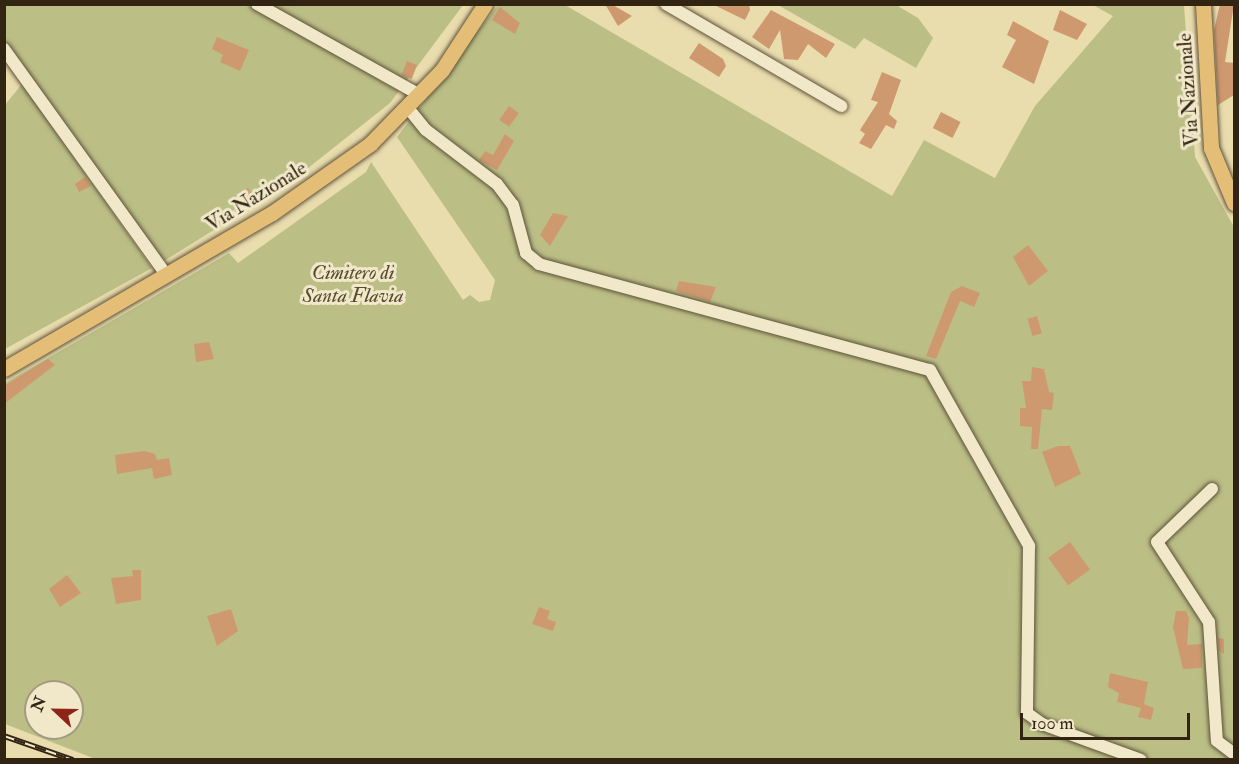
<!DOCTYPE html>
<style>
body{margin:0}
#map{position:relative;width:1239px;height:764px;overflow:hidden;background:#e9dcad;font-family:"IM FELL Double Pica",serif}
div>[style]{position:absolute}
.green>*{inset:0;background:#bbbf86}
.building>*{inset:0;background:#cf9970;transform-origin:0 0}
.roads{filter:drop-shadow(0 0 2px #5f523a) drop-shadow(0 0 2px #5f523a)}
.minor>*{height:12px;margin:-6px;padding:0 6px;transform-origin:6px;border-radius:6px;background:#f1e8ca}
.major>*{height:15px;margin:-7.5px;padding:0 7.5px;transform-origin:7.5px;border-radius:7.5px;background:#e4be76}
.rail>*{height:6px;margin-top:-3px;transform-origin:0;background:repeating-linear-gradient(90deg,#f1e8ca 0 11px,#312413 0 22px);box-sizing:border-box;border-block:2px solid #312413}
span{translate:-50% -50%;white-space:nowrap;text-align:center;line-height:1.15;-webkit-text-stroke:6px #f1e8ca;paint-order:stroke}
.street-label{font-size:20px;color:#312413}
.park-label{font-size:20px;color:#544b30;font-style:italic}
.frame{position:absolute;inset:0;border:6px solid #312413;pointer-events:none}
.north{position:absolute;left:24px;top:680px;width:60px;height:60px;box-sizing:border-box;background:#f1e8ca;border:2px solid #a49a81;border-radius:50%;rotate:292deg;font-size:16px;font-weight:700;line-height:24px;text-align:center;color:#312413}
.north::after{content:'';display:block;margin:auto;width:21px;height:27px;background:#8f2418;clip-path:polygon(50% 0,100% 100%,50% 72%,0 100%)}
.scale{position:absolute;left:1020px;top:713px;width:170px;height:27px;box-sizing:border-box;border:3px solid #312413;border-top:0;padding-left:8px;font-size:18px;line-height:21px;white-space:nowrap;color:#312413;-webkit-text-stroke:4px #f1e8ca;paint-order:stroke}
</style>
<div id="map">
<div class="green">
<i style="clip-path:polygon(4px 5px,463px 5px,390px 103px,288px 184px,164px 261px,5px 42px)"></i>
<i style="clip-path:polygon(evenodd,498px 5px,565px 5px,892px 196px,924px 140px,995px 178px,1035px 106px,1113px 16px,1093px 5px,1184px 5px,1195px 157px,1234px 227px,1234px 759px,98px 760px,5px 724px,5px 383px,229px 253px,238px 263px,366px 172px,371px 162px,463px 300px,470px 295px,479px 302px,490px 300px,495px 280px,397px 137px,498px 5px,36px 692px,72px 692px,72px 728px,36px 728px,36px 692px)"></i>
<i style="clip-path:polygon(778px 5px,896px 5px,918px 18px,933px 38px,916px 68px,864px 38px,855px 49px)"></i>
<i style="clip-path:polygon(22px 84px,152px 268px,5px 349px,4px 106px)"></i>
</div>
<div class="building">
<i style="clip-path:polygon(605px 4px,611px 4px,632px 16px,618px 26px)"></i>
<i style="clip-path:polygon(712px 4px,749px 4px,750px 10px,745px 20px)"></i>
<i style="clip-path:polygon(1220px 4px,1234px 4px,1225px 62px,1234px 63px,1234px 95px,1218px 105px,1214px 30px)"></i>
<i style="clip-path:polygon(500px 7px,520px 23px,515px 34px,492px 20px)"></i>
<i style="clip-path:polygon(771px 10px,835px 44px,826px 58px,808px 44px,798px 60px,784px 59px,780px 30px,769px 49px,752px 37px)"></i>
<i style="clip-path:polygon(1060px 10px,1087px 24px,1077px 40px,1053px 30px)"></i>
<i style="clip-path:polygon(1013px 21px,1049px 41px,1034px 84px,1002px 67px,1016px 40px,1007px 35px)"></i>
<i style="clip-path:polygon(217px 37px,249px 50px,240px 71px,220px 62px,223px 55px,212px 49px)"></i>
<i style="clip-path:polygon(699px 43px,723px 59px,726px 66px,719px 77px,689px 58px)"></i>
<i style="left:407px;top:61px;width:11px;height:15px;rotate:22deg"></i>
<i style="clip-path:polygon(882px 72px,901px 80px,889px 114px,897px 121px,894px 129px,886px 125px,871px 149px,859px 143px,865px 134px,860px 130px,878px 102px,871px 100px)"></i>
<i style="left:509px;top:106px;width:12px;height:17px;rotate:35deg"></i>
<i style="left:941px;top:112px;width:22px;height:18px;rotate:27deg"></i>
<i style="clip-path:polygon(505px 134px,514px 141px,497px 170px,479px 160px,485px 151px,493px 155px)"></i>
<i style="clip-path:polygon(85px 177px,91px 186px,79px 192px,75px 184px)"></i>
<i style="left:248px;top:188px;width:15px;height:10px;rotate:58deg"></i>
<i style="clip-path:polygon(553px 213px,568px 216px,550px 246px,540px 235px)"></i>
<i style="clip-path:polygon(1028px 245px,1048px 271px,1029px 286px,1013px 257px)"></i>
<i style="clip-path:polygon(679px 281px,716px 287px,710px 302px,676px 291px)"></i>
<i style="clip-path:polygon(962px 286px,980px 293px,974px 307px,960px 301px,936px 359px,926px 356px,951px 292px)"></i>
<i style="left:1037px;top:316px;width:18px;height:10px;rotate:74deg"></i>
<i style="clip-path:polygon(209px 342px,214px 359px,196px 362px,194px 344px)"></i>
<i style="clip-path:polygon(48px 359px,55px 365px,4px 404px,4px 386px)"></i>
<i style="clip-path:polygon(1032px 367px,1044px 369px,1049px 392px,1054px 393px,1052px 410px,1042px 409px,1038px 449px,1031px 449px,1032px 427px,1020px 426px,1020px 408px,1026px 408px,1022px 381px,1031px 381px)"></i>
<i style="clip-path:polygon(1058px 446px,1070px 446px,1081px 474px,1055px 487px,1042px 452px)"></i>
<i style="clip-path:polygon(144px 451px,155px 454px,157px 460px,169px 458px,172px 475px,154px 479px,152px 468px,117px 474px,115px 455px)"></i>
<i style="left:1070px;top:542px;width:34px;height:27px;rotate:54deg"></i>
<i style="clip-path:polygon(132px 570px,141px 570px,141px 600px,116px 604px,111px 578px,133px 576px)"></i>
<i style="clip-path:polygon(67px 575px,81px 593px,60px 607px,49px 589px)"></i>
<i style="clip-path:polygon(539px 607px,550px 611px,547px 619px,556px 622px,553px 631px,532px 624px)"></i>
<i style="clip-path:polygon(231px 609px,238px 631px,217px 646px,207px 616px)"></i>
<i style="clip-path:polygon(1176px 611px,1186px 611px,1189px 618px,1187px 645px,1202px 644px,1202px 668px,1183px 669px,1173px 627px)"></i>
<i style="clip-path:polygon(1218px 638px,1224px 639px,1224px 654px,1219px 651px)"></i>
<i style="clip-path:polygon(1110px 673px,1148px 682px,1144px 704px,1154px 708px,1151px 720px,1138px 717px,1141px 708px,1117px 702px,1119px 693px,1108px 687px)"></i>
</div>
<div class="roads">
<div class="minor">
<i style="left:257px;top:4px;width:187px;rotate:29.2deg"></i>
<i style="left:666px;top:4px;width:203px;rotate:30.2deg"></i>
<i style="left:4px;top:49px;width:279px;rotate:54.3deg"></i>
<i style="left:408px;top:108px;width:28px;rotate:51deg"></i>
<i style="left:426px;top:130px;width:89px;rotate:37.3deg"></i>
<i style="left:497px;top:184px;width:26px;rotate:53deg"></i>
<i style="left:513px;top:205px;width:50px;rotate:74.8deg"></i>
<i style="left:526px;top:253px;width:17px;rotate:40deg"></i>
<i style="left:539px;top:264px;width:405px;rotate:15.2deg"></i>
<i style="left:930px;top:370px;width:202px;rotate:60.6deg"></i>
<i style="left:1029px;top:546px;width:167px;rotate:90.7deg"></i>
<i style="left:1027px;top:713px;width:19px;rotate:36deg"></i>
<i style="left:1042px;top:724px;width:105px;rotate:20deg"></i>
<i style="left:1212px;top:489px;width:76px;rotate:136.1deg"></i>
<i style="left:1157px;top:542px;width:95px;rotate:57deg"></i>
<i style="left:1209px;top:622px;width:119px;rotate:86.2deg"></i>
<i style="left:1217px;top:741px;width:21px;rotate:37deg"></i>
</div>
<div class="major">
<i style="left:1203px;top:4px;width:144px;rotate:86.8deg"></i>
<i style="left:1211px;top:148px;width:60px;rotate:67.3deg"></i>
<i style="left:4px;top:369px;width:310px;rotate:-30.2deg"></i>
<i style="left:272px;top:213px;width:120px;rotate:-35.1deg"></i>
<i style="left:370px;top:144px;width:103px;rotate:-45.8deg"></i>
<i style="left:442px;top:70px;width:79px;rotate:-56.9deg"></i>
</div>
</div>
<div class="rail">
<i style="left:4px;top:736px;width:73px;rotate:19.2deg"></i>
</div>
<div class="street-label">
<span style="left:1188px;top:90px;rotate:-94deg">Via Nazionale</span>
<span style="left:256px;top:196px;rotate:-32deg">Via Nazionale</span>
</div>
<div class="park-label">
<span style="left:353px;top:284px">Cimitero di<br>Santa Flavia</span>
</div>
<div class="frame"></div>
<div class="north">N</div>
<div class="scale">100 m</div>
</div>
